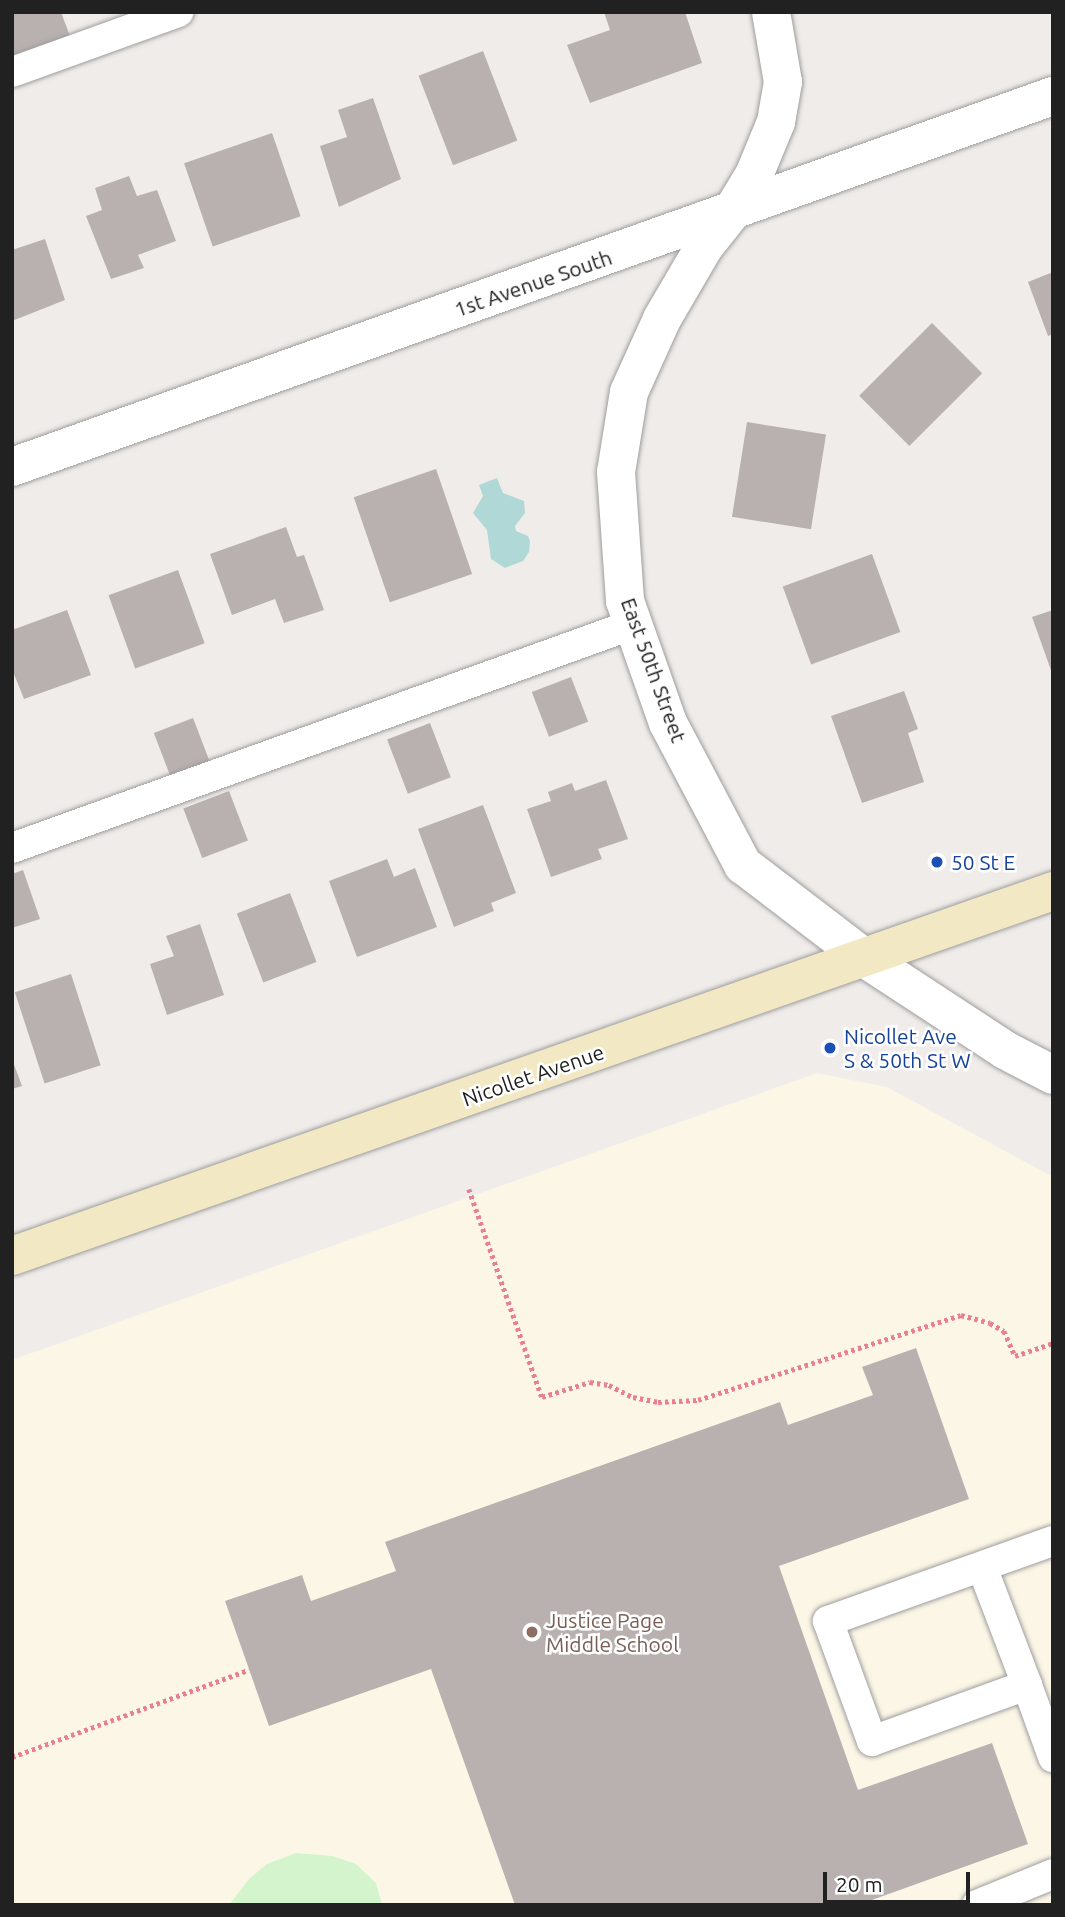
<!DOCTYPE html>
<style>
body{margin:0}
#map{position:relative;width:1065px;height:1917px;overflow:hidden;background:#f0ece9;font-family:Ubuntu,sans-serif}
div>[style]{position:absolute}
.education>*{inset:0;background:#fcf6e6}
.park>*{inset:0;background:#d3f4cc}
.water>*{inset:0;background:#afd8d7}
.building>*{inset:0;background:#b9b1af;transform-origin:0 0}
.path>*{height:4.5px;margin-top:-2.25px;transform-origin:0;background:repeating-linear-gradient(90deg,#e98091 0 3.5px,transparent 0 7px)}
.roads{filter:drop-shadow(0 0 2px #9e9e9e) drop-shadow(0 0 2px #9e9e9e)}
.service>*{height:30px;margin:-15px;padding:0 15px;transform-origin:15px;border-radius:15px;background:#fff}
.minor>*{height:38px;margin:-19px;padding:0 19px;transform-origin:19px;border-radius:19px;background:#fff}
.tertiary>*{height:38px;margin:-19px;padding:0 19px;transform-origin:19px;border-radius:19px;background:#fff}
.secondary>*{height:38px;margin:-19px;padding:0 19px;transform-origin:19px;border-radius:19px;background:#f2e9c4}
.dots>*{width:19px;height:19px;translate:-50% -50%;box-sizing:border-box;border:4px solid #fff;border-radius:50%}
span{translate:-50% -50%;white-space:nowrap;text-align:center;line-height:1.15;-webkit-text-stroke:5px #fff;paint-order:stroke}
.street-label{font-size:21px;color:#212121}
.transit-label{font-size:21px;color:#164399}
.left{translate:0 -50%;text-align:left}
.education-label{font-size:21px;color:#785e54}
.frame{position:absolute;inset:0;border:14px solid #212121;pointer-events:none}
.scale{position:absolute;left:823px;top:1872px;width:147px;height:32px;box-sizing:border-box;border:4px solid #212121;border-top:0;padding-left:9px;font-size:21px;line-height:24px;white-space:nowrap;color:#212121;-webkit-text-stroke:5px #fff;paint-order:stroke}
</style>
<div id="map">
<div class="education">
<i style="clip-path:polygon(817px 1073px,887px 1087px,1053px 1177px,1053px 1905px,12px 1905px,12px 1360px)"></i>
</div>
<div class="park">
<i style="clip-path:polygon(296px 1853px,332px 1856px,356px 1864px,376px 1883px,382px 1905px,229px 1905px,249px 1879px,267px 1864px)"></i>
</div>
<div class="water">
<i style="clip-path:polygon(497px 478px,503px 493px,524px 501px,525px 513px,515px 526px,516px 531px,528px 536px,530px 541px,529px 552px,523px 561px,505px 568px,491px 559px,487px 530px,473px 513px,483px 496px,479px 485px)"></i>
</div>
<div class="building">
<i style="clip-path:polygon(12px 12px,61px 12px,71px 39px,12px 59px)"></i>
<i style="clip-path:polygon(604px 12px,685px 12px,702px 63px,590px 103px,567px 45px,610px 30px)"></i>
<i style="left:483px;top:51px;width:96px;height:69px;rotate:69deg"></i>
<i style="clip-path:polygon(373px 98px,401px 179px,339px 207px,320px 146px,347px 137px,338px 110px)"></i>
<i style="left:272px;top:133px;width:88px;height:93px;rotate:71deg"></i>
<i style="clip-path:polygon(129px 176px,137px 196px,157px 190px,176px 241px,138px 255px,144px 268px,111px 279px,86px 216px,102px 210px,95px 188px)"></i>
<i style="clip-path:polygon(45px 239px,65px 300px,12px 321px,12px 250px)"></i>
<i style="clip-path:polygon(1053px 272px,1053px 334px,1048px 336px,1028px 282px)"></i>
<i style="left:932px;top:323px;width:71px;height:103px;rotate:45deg"></i>
<i style="left:747px;top:422px;width:80px;height:96px;rotate:9deg"></i>
<i style="left:436px;top:469px;width:111px;height:87px;rotate:71deg"></i>
<i style="clip-path:polygon(286px 527px,297px 557px,304px 555px,324px 610px,284px 623px,275px 599px,232px 615px,210px 554px)"></i>
<i style="left:872px;top:554px;width:83px;height:95px;rotate:70deg"></i>
<i style="left:178px;top:570px;width:78px;height:74px;rotate:70deg"></i>
<i style="clip-path:polygon(67px 610px,91px 675px,24px 699px,12px 669px,12px 630px)"></i>
<i style="clip-path:polygon(1053px 610px,1053px 673px,1052px 673px,1032px 617px)"></i>
<i style="left:571px;top:677px;width:48px;height:42px;rotate:69deg"></i>
<i style="clip-path:polygon(904px 691px,918px 729px,908px 733px,924px 782px,862px 803px,831px 716px)"></i>
<i style="left:193px;top:718px;width:49px;height:42px;rotate:69deg"></i>
<i style="left:430px;top:723px;width:58px;height:46px;rotate:69deg"></i>
<i style="clip-path:polygon(606px 780px,628px 839px,598px 849px,602px 859px,551px 877px,527px 809px,551px 801px,548px 792px,572px 783px,575px 791px)"></i>
<i style="left:229px;top:791px;width:53px;height:49px;rotate:69deg"></i>
<i style="clip-path:polygon(483px 805px,516px 893px,491px 903px,494px 911px,454px 927px,418px 829px)"></i>
<i style="clip-path:polygon(387px 859px,394px 877px,415px 868px,437px 927px,357px 957px,329px 881px)"></i>
<i style="clip-path:polygon(23px 870px,40px 919px,12px 928px,12px 874px)"></i>
<i style="left:290px;top:893px;width:74px;height:57px;rotate:69deg"></i>
<i style="clip-path:polygon(200px 924px,224px 995px,167px 1015px,150px 964px,174px 956px,166px 936px)"></i>
<i style="left:71px;top:974px;width:96px;height:59px;rotate:72deg"></i>
<i style="clip-path:polygon(12px 1059px,22px 1086px,12px 1089px)"></i>
<i style="clip-path:polygon(916px 1348px,969px 1499px,779px 1566px,858px 1790px,992px 1743px,1028px 1844px,858px 1905px,515px 1905px,431px 1669px,269px 1726px,225px 1601px,302px 1575px,311px 1601px,396px 1571px,385px 1542px,780px 1402px,788px 1425px,873px 1395px,862px 1367px)"></i>
</div>
<div class="path">
<i style="left:469px;top:1189px;width:220px;rotate:70.7deg"></i>
<i style="left:542px;top:1397px;width:50px;rotate:-17.4deg"></i>
<i style="left:590px;top:1382px;width:19px;rotate:9deg"></i>
<i style="left:609px;top:1385px;width:27px;rotate:27deg"></i>
<i style="left:633px;top:1397px;width:25px;rotate:11deg"></i>
<i style="left:658px;top:1402px;width:40px;rotate:-2.9deg"></i>
<i style="left:698px;top:1400px;width:276px;rotate:-17.9deg"></i>
<i style="left:961px;top:1315px;width:30px;rotate:15deg"></i>
<i style="left:990px;top:1323px;width:16px;rotate:30deg"></i>
<i style="left:1004px;top:1331px;width:27px;rotate:66deg"></i>
<i style="left:1015px;top:1356px;width:40px;rotate:-18.9deg"></i>
<i style="left:12px;top:1757px;width:252px;rotate:-20.2deg"></i>
</div>
<div class="roads">
<div class="service">
<i style="left:12px;top:72px;width:177px;rotate:-19.8deg"></i>
<i style="left:12px;top:848px;width:661px;rotate:-19.81deg"></i>
<i style="left:1053px;top:1541px;width:239px;rotate:160.4deg"></i>
<i style="left:828px;top:1621px;width:128px;rotate:69.9deg"></i>
<i style="left:872px;top:1741px;width:165px;rotate:-19.9deg"></i>
<i style="left:1027px;top:1685px;width:77px;rotate:70.1deg"></i>
<i style="left:982px;top:1567px;width:126px;rotate:69.1deg"></i>
<i style="left:977px;top:1905px;width:82px;rotate:-22.2deg"></i>
</div>
<div class="minor">
<i style="left:12px;top:467px;width:1105px;rotate:-19.62deg"></i>
</div>
<div class="tertiary">
<i style="left:771px;top:12px;width:71px;rotate:80.3deg"></i>
<i style="left:783px;top:82px;width:41px;rotate:99.9deg"></i>
<i style="left:776px;top:122px;width:57px;rotate:112.5deg"></i>
<i style="left:754px;top:175px;width:44px;rotate:121.2deg"></i>
<i style="left:731px;top:213px;width:43px;rotate:128.5deg"></i>
<i style="left:704px;top:247px;width:83px;rotate:120.3deg"></i>
<i style="left:662px;top:319px;width:80px;rotate:114.3deg"></i>
<i style="left:629px;top:392px;width:81px;rotate:99.2deg"></i>
<i style="left:616px;top:472px;width:129px;rotate:86deg"></i>
<i style="left:625px;top:601px;width:129px;rotate:70.6deg"></i>
<i style="left:668px;top:723px;width:161px;rotate:62.2deg"></i>
<i style="left:743px;top:865px;width:155px;rotate:37.4deg"></i>
<i style="left:866px;top:959px;width:166px;rotate:33.2deg"></i>
<i style="left:1005px;top:1050px;width:54px;rotate:27.5deg"></i>
</div>
<div class="secondary">
<i style="left:12px;top:1256px;width:1103px;rotate:-19.32deg"></i>
</div>
</div>
<div class="dots">
<i style="left:937px;top:862px;background:#1a4fb4"></i>
<i style="left:830px;top:1048px;background:#1a4fb4"></i>
<i style="left:532px;top:1632px;background:#8d6e63"></i>
</div>
<div class="street-label">
<span style="left:533px;top:283px;rotate:-19deg">1st Avenue South</span>
<span style="left:654px;top:670px;rotate:70deg">East 50th Street</span>
<span style="left:533px;top:1075px;rotate:-19deg">Nicollet Avenue</span>
</div>
<div class="transit-label">
<span class="left" style="left:951px;top:862px">50 St E</span>
<span class="left" style="left:844px;top:1048px">Nicollet Ave<br>S &amp; 50th St W</span>
</div>
<div class="education-label">
<span class="left" style="left:546px;top:1632px">Justice Page<br>Middle School</span>
</div>
<div class="frame"></div>
<div class="scale">20 m</div>
</div>
